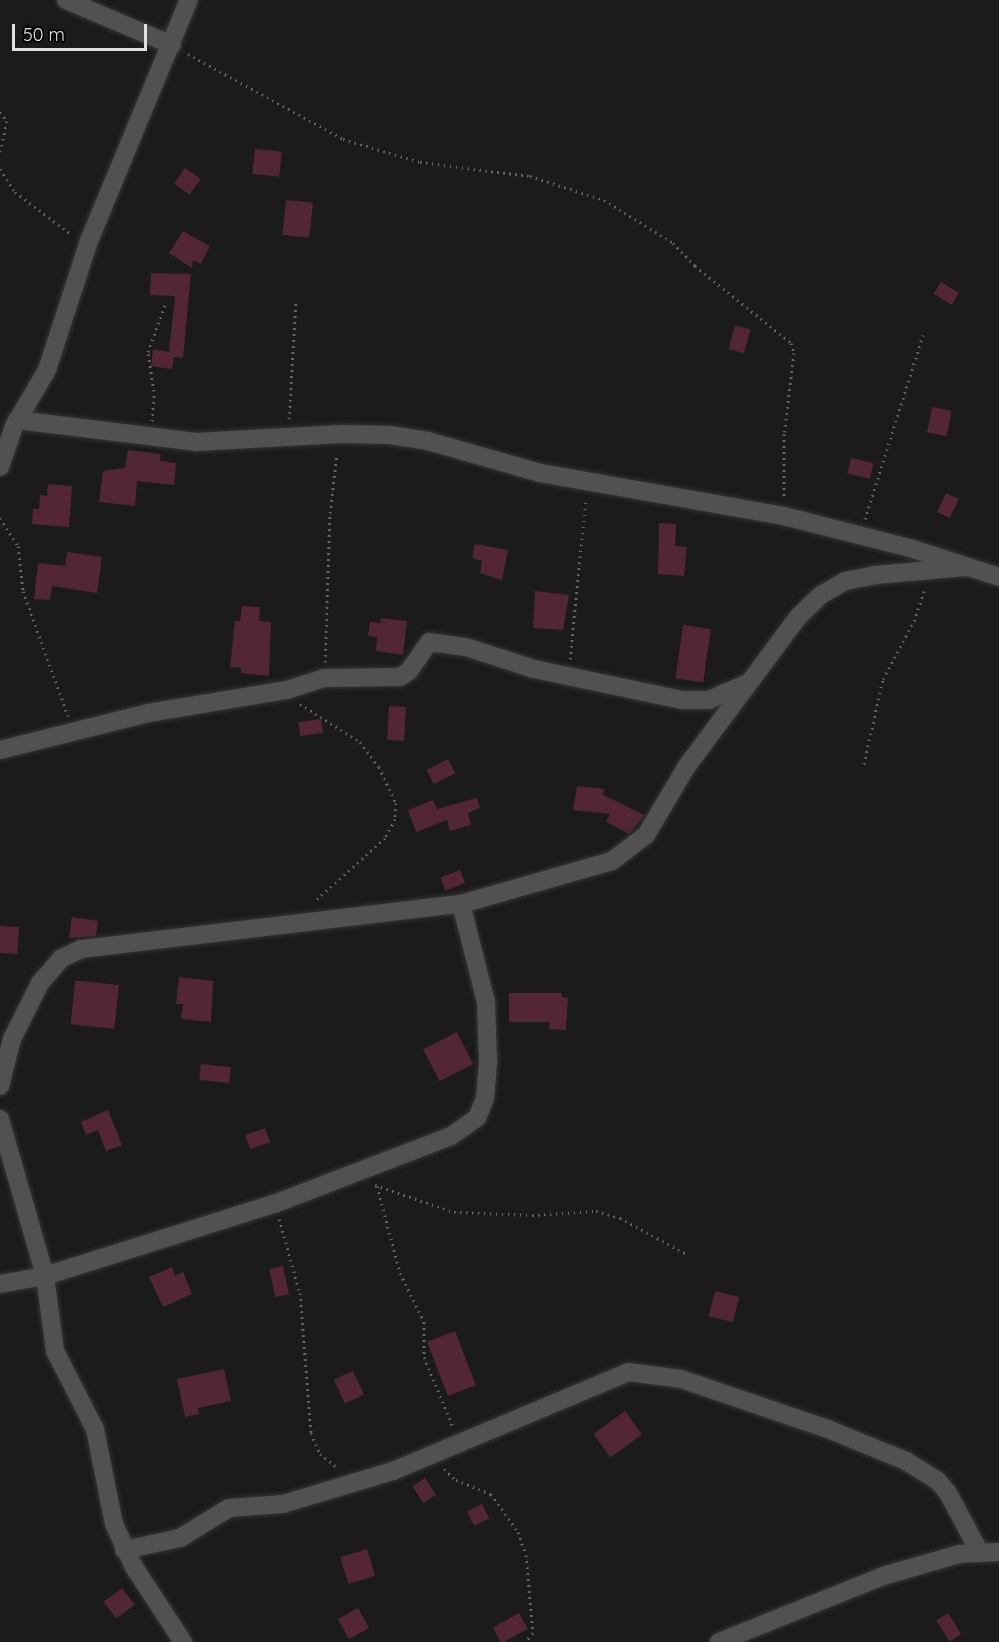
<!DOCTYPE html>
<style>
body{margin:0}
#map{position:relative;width:999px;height:1642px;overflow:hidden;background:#1b1a1d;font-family:Quicksand,sans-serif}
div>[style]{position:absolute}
.building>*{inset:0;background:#532637;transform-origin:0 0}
.path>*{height:3px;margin-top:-1.5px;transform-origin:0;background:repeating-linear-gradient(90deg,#646365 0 1.5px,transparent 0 6px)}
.roads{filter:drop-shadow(0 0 2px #363637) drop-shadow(0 0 2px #363637)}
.minor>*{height:18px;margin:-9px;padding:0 9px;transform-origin:9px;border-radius:9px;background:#515154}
span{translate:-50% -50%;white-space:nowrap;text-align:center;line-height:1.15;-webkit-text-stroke:5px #060607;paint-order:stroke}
.scale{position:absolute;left:12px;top:24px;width:135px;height:27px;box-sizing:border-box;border:3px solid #e1e1e2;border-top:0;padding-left:8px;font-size:18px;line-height:21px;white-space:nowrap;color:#e1e1e2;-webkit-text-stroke:4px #060607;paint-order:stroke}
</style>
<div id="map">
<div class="building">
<i style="left:255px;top:149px;width:27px;height:25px;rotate:6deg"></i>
<i style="left:185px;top:168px;width:19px;height:19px;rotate:35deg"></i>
<i style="left:286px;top:200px;width:27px;height:35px;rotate:6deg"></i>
<i style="clip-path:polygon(183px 231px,210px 246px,201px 264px,193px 260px,192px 268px,169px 253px)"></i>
<i style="clip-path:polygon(151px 273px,191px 274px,183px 358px,174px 357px,172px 369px,151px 366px,153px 349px,169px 352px,175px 296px,150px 295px)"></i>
<i style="left:941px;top:282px;width:21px;height:14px;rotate:31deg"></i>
<i style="left:735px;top:325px;width:16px;height:25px;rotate:15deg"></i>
<i style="left:932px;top:407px;width:20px;height:26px;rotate:11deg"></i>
<i style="clip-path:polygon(128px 450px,161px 454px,160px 461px,176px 463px,174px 485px,137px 481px,135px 506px,99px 502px,103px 471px,125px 468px)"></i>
<i style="left:851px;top:458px;width:23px;height:16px;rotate:13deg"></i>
<i style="clip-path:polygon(48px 484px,72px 486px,69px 527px,32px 524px,33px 509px,39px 509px,40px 495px,47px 496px)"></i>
<i style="left:946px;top:493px;width:14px;height:21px;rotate:25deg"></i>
<i style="clip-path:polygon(659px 523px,676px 524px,675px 546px,687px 547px,684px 576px,658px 574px)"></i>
<i style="clip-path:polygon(475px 544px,508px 550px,502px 580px,480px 573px,482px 561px,472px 558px)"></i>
<i style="clip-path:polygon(67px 552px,102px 557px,97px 593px,52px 586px,50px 600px,34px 599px,38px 563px,65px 566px)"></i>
<i style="clip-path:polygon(535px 591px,569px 595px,563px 630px,533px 628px)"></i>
<i style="clip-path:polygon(242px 606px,260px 607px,259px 621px,271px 622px,269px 676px,241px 673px,241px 668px,230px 667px,235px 621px,240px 621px)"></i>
<i style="clip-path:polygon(381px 618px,407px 621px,403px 655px,376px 651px,377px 637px,368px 636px,370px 622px,380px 623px)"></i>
<i style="left:683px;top:625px;width:28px;height:54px;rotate:8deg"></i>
<i style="left:389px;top:706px;width:17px;height:34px;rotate:3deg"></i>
<i style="left:321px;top:719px;width:14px;height:23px;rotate:82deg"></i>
<i style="left:448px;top:759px;width:16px;height:24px;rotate:63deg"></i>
<i style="clip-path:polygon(577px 786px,604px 789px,603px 795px,645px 815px,629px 834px,606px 822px,610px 814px,573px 810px)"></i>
<i style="clip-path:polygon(477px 798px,480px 808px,468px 813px,471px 825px,450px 831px,447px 820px,416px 832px,408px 810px,433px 800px,437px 809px)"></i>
<i style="left:460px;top:870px;width:14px;height:21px;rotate:69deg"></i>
<i style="clip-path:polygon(72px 917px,98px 921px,96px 936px,69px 938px)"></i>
<i style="left:0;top:926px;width:19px;height:27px;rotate:3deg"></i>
<i style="clip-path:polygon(179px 977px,213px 981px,211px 1022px,181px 1019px,183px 1004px,176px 1004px)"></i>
<i style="left:119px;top:985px;width:44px;height:44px;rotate:96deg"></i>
<i style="clip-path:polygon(509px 993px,562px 993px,562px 997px,568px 998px,566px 1030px,549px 1029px,549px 1022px,509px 1022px)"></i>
<i style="left:457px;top:1032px;width:36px;height:38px;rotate:63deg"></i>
<i style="left:201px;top:1064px;width:30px;height:16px;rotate:6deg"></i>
<i style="clip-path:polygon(108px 1110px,122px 1145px,106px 1151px,98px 1130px,86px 1135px,81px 1122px)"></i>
<i style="left:265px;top:1128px;width:15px;height:21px;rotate:70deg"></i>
<i style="left:283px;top:1266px;width:29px;height:14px;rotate:78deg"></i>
<i style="clip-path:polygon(172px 1267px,175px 1276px,183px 1272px,192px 1294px,163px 1307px,149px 1277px)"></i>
<i style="left:715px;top:1291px;width:25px;height:26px;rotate:14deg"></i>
<i style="left:455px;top:1331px;width:58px;height:30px;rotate:69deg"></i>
<i style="clip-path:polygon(224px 1369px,231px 1401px,198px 1408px,199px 1414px,185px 1417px,177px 1379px)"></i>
<i style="left:353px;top:1371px;width:26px;height:21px;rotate:65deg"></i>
<i style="left:625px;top:1411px;width:29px;height:39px;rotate:54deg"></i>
<i style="left:425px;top:1478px;width:20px;height:15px;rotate:57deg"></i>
<i style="left:482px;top:1504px;width:16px;height:17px;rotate:63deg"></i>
<i style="left:367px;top:1549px;width:28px;height:28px;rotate:73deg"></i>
<i style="left:122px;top:1588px;width:21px;height:23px;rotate:53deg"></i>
<i style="left:358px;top:1608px;width:23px;height:23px;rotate:61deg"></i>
<i style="left:519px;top:1613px;width:18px;height:30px;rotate:61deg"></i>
<i style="left:948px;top:1613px;width:25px;height:14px;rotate:58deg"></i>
</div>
<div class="path">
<i style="left:188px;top:54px;width:177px;rotate:28.7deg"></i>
<i style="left:343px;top:139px;width:80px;rotate:16.6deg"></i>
<i style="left:420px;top:162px;width:111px;rotate:7.3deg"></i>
<i style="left:530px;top:176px;width:78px;rotate:18deg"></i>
<i style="left:604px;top:200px;width:81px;rotate:31.9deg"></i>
<i style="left:673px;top:243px;width:32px;rotate:46deg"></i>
<i style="left:695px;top:266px;width:123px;rotate:38.7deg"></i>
<i style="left:791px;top:343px;width:10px;rotate:73deg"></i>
<i style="left:794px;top:353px;width:82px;rotate:97deg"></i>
<i style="left:784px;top:434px;width:65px;rotate:90deg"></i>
<i style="left:0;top:112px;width:11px;rotate:52deg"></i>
<i style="left:7px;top:121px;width:32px;rotate:103deg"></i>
<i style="left:0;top:169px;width:27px;rotate:57deg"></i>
<i style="left:15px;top:192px;width:71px;rotate:37deg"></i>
<i style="left:289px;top:419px;width:118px;rotate:-86.6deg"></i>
<i style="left:152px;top:421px;width:30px;rotate:-86deg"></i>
<i style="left:154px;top:391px;width:39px;rotate:-99deg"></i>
<i style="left:148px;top:352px;width:50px;rotate:-70.1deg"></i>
<i style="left:0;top:518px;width:33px;rotate:57deg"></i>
<i style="left:18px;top:546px;width:45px;rotate:83.7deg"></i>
<i style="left:23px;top:591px;width:133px;rotate:70.2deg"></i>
<i style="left:865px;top:519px;width:193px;rotate:-72.5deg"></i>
<i style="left:570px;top:659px;width:161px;rotate:-84.3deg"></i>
<i style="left:325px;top:662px;width:149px;rotate:-88.1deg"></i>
<i style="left:330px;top:513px;width:60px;rotate:-83.3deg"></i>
<i style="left:300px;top:704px;width:71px;rotate:32.3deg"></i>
<i style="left:360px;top:742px;width:31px;rotate:53deg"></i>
<i style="left:379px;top:767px;width:40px;rotate:65deg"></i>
<i style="left:396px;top:803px;width:16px;rotate:94deg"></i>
<i style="left:395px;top:819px;width:21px;rotate:118deg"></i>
<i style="left:385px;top:838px;width:96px;rotate:138deg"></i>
<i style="left:864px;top:764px;width:87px;rotate:-77.4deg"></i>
<i style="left:883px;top:679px;width:66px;rotate:-61.9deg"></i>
<i style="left:914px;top:621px;width:36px;rotate:-71deg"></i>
<i style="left:375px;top:1185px;width:83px;rotate:18.9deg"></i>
<i style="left:454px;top:1212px;width:78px;rotate:2.2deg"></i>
<i style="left:532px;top:1215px;width:64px;rotate:-3.6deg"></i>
<i style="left:596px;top:1211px;width:25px;rotate:16deg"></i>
<i style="left:620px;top:1218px;width:75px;rotate:28.6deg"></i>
<i style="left:377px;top:1186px;width:90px;rotate:75.2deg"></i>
<i style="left:400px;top:1273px;width:55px;rotate:63.9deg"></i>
<i style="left:424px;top:1322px;width:35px;rotate:90deg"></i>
<i style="left:424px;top:1357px;width:76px;rotate:67.5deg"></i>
<i style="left:279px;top:1219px;width:77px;rotate:74.2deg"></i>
<i style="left:300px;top:1293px;width:140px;rotate:85.5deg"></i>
<i style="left:311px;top:1433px;width:23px;rotate:67deg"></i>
<i style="left:320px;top:1454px;width:23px;rotate:38deg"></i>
<i style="left:444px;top:1469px;width:16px;rotate:43deg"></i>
<i style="left:456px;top:1480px;width:38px;rotate:22deg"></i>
<i style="left:491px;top:1494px;width:47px;rotate:54.6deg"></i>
<i style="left:518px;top:1532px;width:24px;rotate:71deg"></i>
<i style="left:526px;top:1555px;width:78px;rotate:84.9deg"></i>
<i style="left:533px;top:1633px;width:12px;rotate:132deg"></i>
</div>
<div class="roads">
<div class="minor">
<i style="left:66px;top:0;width:115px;rotate:23deg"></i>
<i style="left:17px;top:420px;width:180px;rotate:7deg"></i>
<i style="left:196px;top:442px;width:145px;rotate:-3.2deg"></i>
<i style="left:341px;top:434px;width:49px;rotate:1.2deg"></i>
<i style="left:390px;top:435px;width:38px;rotate:9deg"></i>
<i style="left:428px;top:441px;width:116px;rotate:15.9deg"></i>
<i style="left:540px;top:473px;width:248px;rotate:10deg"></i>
<i style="left:784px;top:516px;width:130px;rotate:14.3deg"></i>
<i style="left:910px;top:548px;width:94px;rotate:18deg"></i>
<i style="left:0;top:467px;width:43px;rotate:-71.1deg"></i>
<i style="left:14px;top:426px;width:65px;rotate:-59.5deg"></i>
<i style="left:47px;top:370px;width:136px;rotate:-72deg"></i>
<i style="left:89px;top:241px;width:261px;rotate:-67.5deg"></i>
<i style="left:0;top:750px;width:153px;rotate:-14deg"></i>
<i style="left:148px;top:713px;width:141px;rotate:-9.4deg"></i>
<i style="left:287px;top:690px;width:39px;rotate:-18deg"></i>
<i style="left:324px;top:678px;width:76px;rotate:-0.8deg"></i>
<i style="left:400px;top:677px;width:11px;rotate:-34deg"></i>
<i style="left:409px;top:671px;width:35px;rotate:-55deg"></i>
<i style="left:429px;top:642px;width:37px;rotate:8deg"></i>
<i style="left:466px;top:647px;width:71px;rotate:17.9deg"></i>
<i style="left:534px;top:669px;width:152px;rotate:11.8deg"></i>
<i style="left:683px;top:700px;width:26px"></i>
<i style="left:709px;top:700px;width:43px;rotate:-23.6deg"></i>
<i style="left:0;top:1086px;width:49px;rotate:-75.7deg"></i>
<i style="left:12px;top:1039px;width:63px;rotate:-63.4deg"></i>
<i style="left:40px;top:983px;width:33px;rotate:-49deg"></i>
<i style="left:62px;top:958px;width:21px;rotate:-25deg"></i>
<i style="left:81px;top:949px;width:383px;rotate:-6.8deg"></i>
<i style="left:461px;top:904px;width:157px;rotate:-15.9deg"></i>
<i style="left:612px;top:861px;width:43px;rotate:-37.4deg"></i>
<i style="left:646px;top:835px;width:80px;rotate:-59.3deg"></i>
<i style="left:687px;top:766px;width:187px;rotate:-53.3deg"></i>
<i style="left:799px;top:616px;width:30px;rotate:-44deg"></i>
<i style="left:821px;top:595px;width:28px;rotate:-30deg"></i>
<i style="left:845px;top:581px;width:31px;rotate:-11deg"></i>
<i style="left:875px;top:575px;width:91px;rotate:-5deg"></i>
<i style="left:0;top:1119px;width:163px;rotate:74deg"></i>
<i style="left:45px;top:1276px;width:76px;rotate:82.4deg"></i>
<i style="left:55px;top:1351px;width:88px;rotate:62.9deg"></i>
<i style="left:95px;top:1429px;width:97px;rotate:78.7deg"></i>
<i style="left:114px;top:1524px;width:47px;rotate:65.1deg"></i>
<i style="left:134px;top:1567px;width:90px;rotate:56.8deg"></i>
<i style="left:0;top:1284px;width:46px;rotate:-10.1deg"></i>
<i style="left:45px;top:1276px;width:240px;rotate:-17.5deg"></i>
<i style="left:274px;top:1204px;width:190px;rotate:-21deg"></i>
<i style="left:451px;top:1136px;width:32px;rotate:-35deg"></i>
<i style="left:477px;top:1118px;width:22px;rotate:-68deg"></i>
<i style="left:485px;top:1098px;width:38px;rotate:-85deg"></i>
<i style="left:488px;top:1060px;width:58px;rotate:-92deg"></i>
<i style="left:486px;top:1002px;width:101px;rotate:-104.3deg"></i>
<i style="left:124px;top:1550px;width:57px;rotate:-12.1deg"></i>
<i style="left:180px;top:1538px;width:57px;rotate:-31.5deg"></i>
<i style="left:229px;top:1508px;width:54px;rotate:-4.2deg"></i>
<i style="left:283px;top:1504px;width:115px;rotate:-16.7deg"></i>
<i style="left:393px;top:1471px;width:255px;rotate:-22.8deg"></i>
<i style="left:628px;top:1372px;width:53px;rotate:7.5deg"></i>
<i style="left:681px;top:1379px;width:155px;rotate:18.8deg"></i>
<i style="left:828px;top:1429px;width:84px;rotate:22.3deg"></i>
<i style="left:906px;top:1461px;width:36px;rotate:32deg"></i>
<i style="left:937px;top:1480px;width:17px;rotate:50deg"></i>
<i style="left:948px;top:1493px;width:66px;rotate:61.9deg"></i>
<i style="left:719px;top:1642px;width:177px;rotate:-21.9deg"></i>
<i style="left:883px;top:1576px;width:79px;rotate:-16.1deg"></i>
<i style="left:959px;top:1554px;width:40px;rotate:-2.9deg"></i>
</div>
</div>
<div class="scale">50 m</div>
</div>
